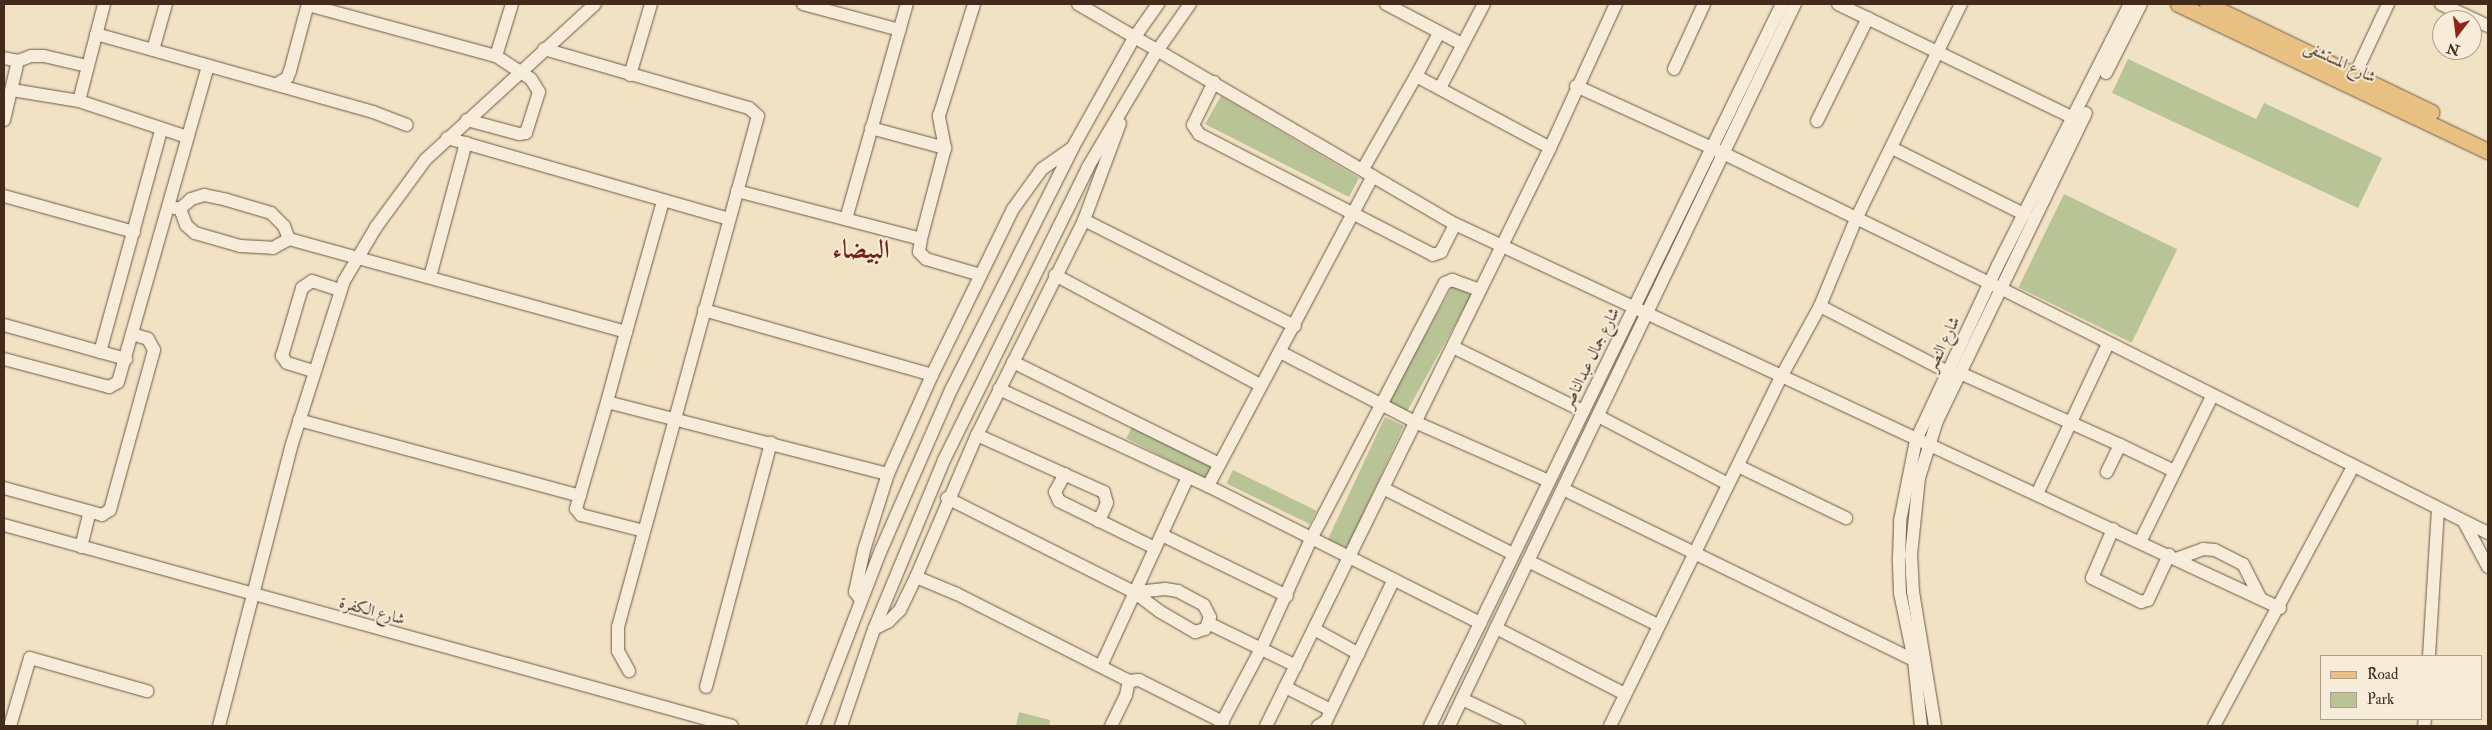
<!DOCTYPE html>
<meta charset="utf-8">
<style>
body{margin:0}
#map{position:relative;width:2492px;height:730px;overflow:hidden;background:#f1e2c4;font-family:"IM FELL Double Pica",Amiri,serif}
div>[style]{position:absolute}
.green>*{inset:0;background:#b8c496;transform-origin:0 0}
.roads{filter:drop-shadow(0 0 1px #6e5944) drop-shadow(0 0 1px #6e5944)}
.minor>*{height:12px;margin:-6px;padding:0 6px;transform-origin:6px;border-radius:6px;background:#f6ecd9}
.major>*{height:15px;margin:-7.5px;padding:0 7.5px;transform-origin:7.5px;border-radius:7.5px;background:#e8c182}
span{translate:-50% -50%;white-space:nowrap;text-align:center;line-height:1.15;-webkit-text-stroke:4px #f6ecd9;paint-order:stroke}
.street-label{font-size:16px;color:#422b1a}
.town-label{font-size:26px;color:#7a1f14;font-weight:700}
.frame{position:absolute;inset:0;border:5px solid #422b1a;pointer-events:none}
.legend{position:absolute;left:2320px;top:655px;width:162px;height:65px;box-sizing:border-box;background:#f6ecd9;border:1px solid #ae9f8d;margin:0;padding:6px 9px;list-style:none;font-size:15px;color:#422b1a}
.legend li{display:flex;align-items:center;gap:10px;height:25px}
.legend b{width:25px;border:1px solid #ae9f8d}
.north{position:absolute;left:2432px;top:10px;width:50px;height:50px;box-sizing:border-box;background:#f6ecd9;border:1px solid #ae9f8d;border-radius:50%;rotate:195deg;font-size:14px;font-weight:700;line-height:20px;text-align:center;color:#422b1a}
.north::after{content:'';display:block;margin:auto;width:18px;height:22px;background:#8f2418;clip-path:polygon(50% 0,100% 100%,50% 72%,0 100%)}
</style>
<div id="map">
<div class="green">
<i style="clip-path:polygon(2128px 59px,2256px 119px,2264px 103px,2382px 158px,2358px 208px,2112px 93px)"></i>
<i style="clip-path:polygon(1221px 96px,1359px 178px,1349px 197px,1205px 124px)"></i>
<i style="left:2064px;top:194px;width:126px;height:104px;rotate:26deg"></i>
<i style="left:1453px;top:285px;width:21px;height:136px;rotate:29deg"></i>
<i style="left:1385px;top:417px;width:21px;height:135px;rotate:25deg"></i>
<i style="left:1133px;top:425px;width:92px;height:15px;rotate:27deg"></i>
<i style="left:1233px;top:470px;width:93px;height:15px;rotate:26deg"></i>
<i style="clip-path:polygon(1019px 712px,1050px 720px,1049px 726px,1016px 726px)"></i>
</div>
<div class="roads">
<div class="minor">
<i style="left:803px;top:4px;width:100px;rotate:15deg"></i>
<i style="left:1078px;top:4px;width:436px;rotate:30.3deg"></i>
<i style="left:1455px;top:224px;width:910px;rotate:24.96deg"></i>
<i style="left:1386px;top:4px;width:86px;rotate:27.8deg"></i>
<i style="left:1838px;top:4px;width:262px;rotate:25.8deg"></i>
<i style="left:2441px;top:4px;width:52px;rotate:25.1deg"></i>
<i style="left:308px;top:5px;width:195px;rotate:15.2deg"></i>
<i style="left:496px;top:56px;width:42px;rotate:33.3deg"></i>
<i style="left:531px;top:79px;width:15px;rotate:58deg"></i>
<i style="left:539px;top:92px;width:43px;rotate:107.6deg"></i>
<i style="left:526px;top:133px;width:7px;rotate:172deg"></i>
<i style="left:519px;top:134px;width:54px;rotate:-164.9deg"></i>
<i style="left:1439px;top:33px;width:49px;rotate:118.1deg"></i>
<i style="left:1416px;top:76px;width:152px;rotate:28.2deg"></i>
<i style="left:96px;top:34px;width:288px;rotate:15.7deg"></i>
<i style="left:373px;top:112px;width:36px;rotate:21deg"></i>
<i style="left:544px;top:49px;width:213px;rotate:16.1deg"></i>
<i style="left:749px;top:108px;width:12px;rotate:42deg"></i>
<i style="left:758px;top:116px;width:530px;rotate:105.32deg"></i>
<i style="left:618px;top:627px;width:24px;rotate:90deg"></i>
<i style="left:618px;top:651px;width:23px;rotate:61deg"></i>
<i style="left:153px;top:50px;width:48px;rotate:-74.2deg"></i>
<i style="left:496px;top:56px;width:54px;rotate:-72.9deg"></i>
<i style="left:4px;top:58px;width:14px;rotate:12deg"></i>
<i style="left:18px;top:61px;width:14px;rotate:-21deg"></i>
<i style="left:31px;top:56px;width:13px"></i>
<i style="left:44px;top:56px;width:44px;rotate:13.1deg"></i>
<i style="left:1674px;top:69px;width:72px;rotate:-65.2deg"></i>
<i style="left:2106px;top:73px;width:77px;rotate:-63.1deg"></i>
<i style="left:630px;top:75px;width:74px;rotate:-73.5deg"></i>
<i style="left:1214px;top:82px;width:48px;rotate:116deg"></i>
<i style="left:1193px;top:125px;width:11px;rotate:56deg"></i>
<i style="left:1199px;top:134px;width:263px;rotate:27.3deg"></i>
<i style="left:1433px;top:255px;width:9px;rotate:-21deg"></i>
<i style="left:1441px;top:252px;width:31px;rotate:-63deg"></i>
<i style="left:2351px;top:83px;width:87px;rotate:-64.9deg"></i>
<i style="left:277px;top:84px;width:12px;rotate:-31deg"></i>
<i style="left:287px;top:78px;width:8px;rotate:-67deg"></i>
<i style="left:290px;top:71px;width:69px;rotate:-75deg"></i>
<i style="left:1576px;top:86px;width:164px;rotate:24.5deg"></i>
<i style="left:1725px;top:154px;width:308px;rotate:26deg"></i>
<i style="left:2002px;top:289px;width:544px;rotate:26.66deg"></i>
<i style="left:1440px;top:88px;width:95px;rotate:-62.4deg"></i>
<i style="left:12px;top:90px;width:68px;rotate:9.3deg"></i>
<i style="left:79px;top:101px;width:114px;rotate:18.4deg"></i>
<i style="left:79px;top:101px;width:100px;rotate:-75.5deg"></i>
<i style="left:4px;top:120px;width:61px;rotate:-76.7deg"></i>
<i style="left:1817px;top:121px;width:115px;rotate:-63.7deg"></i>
<i style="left:871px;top:128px;width:77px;rotate:15.1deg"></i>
<i style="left:447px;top:138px;width:293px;rotate:16deg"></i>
<i style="left:1892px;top:148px;width:148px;rotate:26.6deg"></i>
<i style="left:1363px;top:169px;width:107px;rotate:-60.3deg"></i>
<i style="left:737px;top:191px;width:190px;rotate:14.6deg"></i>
<i style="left:921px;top:239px;width:13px;rotate:99deg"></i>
<i style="left:919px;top:252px;width:10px;rotate:45deg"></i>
<i style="left:926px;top:259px;width:57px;rotate:16.2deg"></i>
<i style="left:4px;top:196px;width:135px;rotate:15.5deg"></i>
<i style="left:170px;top:207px;width:10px;rotate:11deg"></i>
<i style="left:180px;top:209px;width:15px;rotate:-42deg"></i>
<i style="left:191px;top:199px;width:14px;rotate:-17deg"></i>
<i style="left:204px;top:195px;width:24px;rotate:12deg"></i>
<i style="left:227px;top:200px;width:46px;rotate:16.5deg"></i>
<i style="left:271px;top:213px;width:18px;rotate:45deg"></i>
<i style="left:284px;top:226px;width:14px;rotate:69deg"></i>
<i style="left:289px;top:239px;width:350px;rotate:15.4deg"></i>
<i style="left:626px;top:332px;width:73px;rotate:105.2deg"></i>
<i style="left:607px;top:402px;width:290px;rotate:14.4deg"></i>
<i style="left:180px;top:209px;width:17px;rotate:69deg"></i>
<i style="left:186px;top:225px;width:12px;rotate:42deg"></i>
<i style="left:195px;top:233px;width:47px;rotate:16.1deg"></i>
<i style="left:240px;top:246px;width:33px;rotate:3deg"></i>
<i style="left:273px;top:248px;width:18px;rotate:-29deg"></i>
<i style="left:846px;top:219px;width:223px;rotate:-74.2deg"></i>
<i style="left:1084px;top:220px;width:236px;rotate:26.7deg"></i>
<i style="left:921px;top:239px;width:94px;rotate:-75.2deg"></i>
<i style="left:945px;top:148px;width:33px;rotate:-101deg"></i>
<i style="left:939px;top:116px;width:117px;rotate:-72.6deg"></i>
<i style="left:1055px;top:275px;width:233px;rotate:28.2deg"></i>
<i style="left:430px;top:277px;width:139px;rotate:-75deg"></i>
<i style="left:1820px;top:306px;width:144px;rotate:27.3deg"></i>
<i style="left:704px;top:310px;width:237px;rotate:15.9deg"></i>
<i style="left:4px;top:325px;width:127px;rotate:15.6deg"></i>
<i style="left:626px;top:332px;width:136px;rotate:-74.2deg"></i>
<i style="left:1453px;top:347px;width:145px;rotate:26.2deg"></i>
<i style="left:100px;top:352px;width:230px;rotate:-74.6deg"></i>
<i style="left:1282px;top:353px;width:150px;rotate:27.4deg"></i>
<i style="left:1415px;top:422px;width:146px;rotate:23.8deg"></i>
<i style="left:4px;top:359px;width:109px;rotate:14.9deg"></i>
<i style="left:109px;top:387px;width:10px;rotate:-29deg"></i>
<i style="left:118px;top:382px;width:329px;rotate:-74.1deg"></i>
<i style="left:1013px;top:362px;width:230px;rotate:26.3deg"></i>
<i style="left:313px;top:371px;width:27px;rotate:-163deg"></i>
<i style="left:287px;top:363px;width:9px;rotate:-126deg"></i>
<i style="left:282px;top:356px;width:71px;rotate:-73.6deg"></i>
<i style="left:302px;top:288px;width:12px;rotate:-35deg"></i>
<i style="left:312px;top:281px;width:29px;rotate:18deg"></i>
<i style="left:1960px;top:373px;width:175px;rotate:24.2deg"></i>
<i style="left:2120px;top:445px;width:30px;rotate:116deg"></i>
<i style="left:999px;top:389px;width:230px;rotate:24.9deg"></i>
<i style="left:1208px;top:486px;width:305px;rotate:26.7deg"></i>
<i style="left:607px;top:402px;width:111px;rotate:106.2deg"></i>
<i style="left:576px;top:509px;width:8px;rotate:50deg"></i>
<i style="left:581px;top:515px;width:65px;rotate:14.3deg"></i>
<i style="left:1598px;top:416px;width:147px;rotate:27.6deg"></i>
<i style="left:299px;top:420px;width:291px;rotate:15.1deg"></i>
<i style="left:977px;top:435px;width:139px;rotate:24.2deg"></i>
<i style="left:1104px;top:492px;width:11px;rotate:75deg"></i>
<i style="left:1107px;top:503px;width:20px;rotate:114deg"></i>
<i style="left:2120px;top:445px;width:60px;rotate:25.7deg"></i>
<i style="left:1738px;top:466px;width:120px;rotate:25.7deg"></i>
<i style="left:1065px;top:474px;width:21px;rotate:119deg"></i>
<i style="left:1055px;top:492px;width:10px;rotate:66deg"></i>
<i style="left:1059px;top:501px;width:107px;rotate:26.1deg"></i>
<i style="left:1208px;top:486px;width:351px;rotate:-62deg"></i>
<i style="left:4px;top:488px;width:102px;rotate:15.4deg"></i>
<i style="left:102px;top:515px;width:9px;rotate:-32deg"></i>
<i style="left:110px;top:510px;width:166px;rotate:-74.6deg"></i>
<i style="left:154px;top:350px;width:13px;rotate:-119deg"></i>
<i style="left:148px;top:339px;width:16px;rotate:-162deg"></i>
<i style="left:1383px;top:488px;width:146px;rotate:26.9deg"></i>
<i style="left:1563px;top:489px;width:390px;rotate:26deg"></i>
<i style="left:2037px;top:494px;width:166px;rotate:-64.7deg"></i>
<i style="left:947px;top:498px;width:209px;rotate:26.7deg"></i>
<i style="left:1134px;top:592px;width:31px;rotate:37deg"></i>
<i style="left:1159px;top:611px;width:42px;rotate:30.3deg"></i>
<i style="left:1195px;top:632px;width:10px;rotate:-17deg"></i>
<i style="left:1205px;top:629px;width:7px;rotate:-63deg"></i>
<i style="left:1208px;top:623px;width:6px;rotate:-72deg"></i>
<i style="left:1210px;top:617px;width:13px;rotate:-117deg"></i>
<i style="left:1204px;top:605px;width:30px;rotate:-152deg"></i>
<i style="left:1178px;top:591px;width:13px;rotate:-171deg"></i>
<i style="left:1165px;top:589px;width:31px;rotate:174deg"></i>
<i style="left:2464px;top:522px;width:51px;rotate:61.9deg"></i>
<i style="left:4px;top:525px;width:755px;rotate:15.43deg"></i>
<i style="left:2113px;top:529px;width:53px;rotate:113.2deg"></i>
<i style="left:2092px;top:578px;width:55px;rotate:26.1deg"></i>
<i style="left:2141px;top:602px;width:7px;rotate:-16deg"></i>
<i style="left:2148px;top:600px;width:50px;rotate:-65deg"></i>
<i style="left:1162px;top:535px;width:139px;rotate:26deg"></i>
<i style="left:2140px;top:542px;width:163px;rotate:-63.7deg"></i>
<i style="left:81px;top:547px;width:36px;rotate:-76deg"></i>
<i style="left:2176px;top:559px;width:29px;rotate:-20deg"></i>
<i style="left:2203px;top:549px;width:12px;rotate:5deg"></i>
<i style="left:2215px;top:550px;width:31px;rotate:27deg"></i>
<i style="left:2243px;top:564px;width:39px;rotate:63deg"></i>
<i style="left:1528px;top:561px;width:145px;rotate:26.2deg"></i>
<i style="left:916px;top:577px;width:44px;rotate:22.5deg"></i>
<i style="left:957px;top:594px;width:193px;rotate:26.8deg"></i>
<i style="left:1129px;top:681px;width:10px;rotate:-6deg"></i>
<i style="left:1139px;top:680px;width:94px;rotate:26.6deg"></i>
<i style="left:861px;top:600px;width:10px;rotate:-127deg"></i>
<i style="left:855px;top:592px;width:43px;rotate:-77.9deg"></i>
<i style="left:864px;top:550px;width:80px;rotate:-72.5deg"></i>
<i style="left:888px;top:474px;width:108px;rotate:-66deg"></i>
<i style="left:932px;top:375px;width:185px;rotate:-64deg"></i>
<i style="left:1013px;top:209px;width:49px;rotate:-54.1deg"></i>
<i style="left:1042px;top:169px;width:35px;rotate:-35deg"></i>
<i style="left:1208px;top:623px;width:98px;rotate:26deg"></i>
<i style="left:1496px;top:628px;width:145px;rotate:27.1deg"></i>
<i style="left:874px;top:629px;width:16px;rotate:-27deg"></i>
<i style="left:888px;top:622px;width:17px;rotate:-45deg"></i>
<i style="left:900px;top:610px;width:37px;rotate:-64deg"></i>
<i style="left:916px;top:577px;width:155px;rotate:-66.8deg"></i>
<i style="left:977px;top:435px;width:240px;rotate:-63.5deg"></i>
<i style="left:1084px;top:220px;width:103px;rotate:-69.6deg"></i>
<i style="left:1314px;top:629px;width:51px;rotate:29.1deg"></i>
<i style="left:2429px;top:656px;width:147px;rotate:-86.5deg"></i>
<i style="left:1101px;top:666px;width:208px;rotate:-65.3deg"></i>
<i style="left:706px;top:687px;width:253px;rotate:-75.1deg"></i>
<i style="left:1285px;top:687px;width:51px;rotate:26.6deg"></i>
<i style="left:1462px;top:699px;width:63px;rotate:25.3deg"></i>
<i style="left:10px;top:726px;width:71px;rotate:-73.6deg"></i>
<i style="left:30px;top:658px;width:122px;rotate:15.8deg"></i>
<i style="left:219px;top:726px;width:288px;rotate:-75.5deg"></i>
<i style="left:291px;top:447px;width:174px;rotate:-72.3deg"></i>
<i style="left:344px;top:281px;width:63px;rotate:-59.3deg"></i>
<i style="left:376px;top:227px;width:84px;rotate:-53.7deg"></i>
<i style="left:426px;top:159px;width:229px;rotate:-42.5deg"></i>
<i style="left:813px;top:726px;width:189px;rotate:-68.9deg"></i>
<i style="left:881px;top:550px;width:175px;rotate:-66.4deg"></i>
<i style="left:951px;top:390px;width:272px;rotate:-63.3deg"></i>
<i style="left:1073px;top:147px;width:125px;rotate:-60.8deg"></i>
<i style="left:1134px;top:38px;width:42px;rotate:-54.8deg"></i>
<i style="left:841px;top:726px;width:102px;rotate:-71.2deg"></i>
<i style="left:874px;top:629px;width:183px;rotate:-67.5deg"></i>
<i style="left:944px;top:460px;width:326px;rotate:-63.8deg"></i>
<i style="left:1088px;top:167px;width:135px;rotate:-59.3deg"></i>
<i style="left:1157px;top:51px;width:57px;rotate:-54.9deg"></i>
<i style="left:1111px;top:726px;width:34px;rotate:-64deg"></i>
<i style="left:1126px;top:695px;width:14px;rotate:-78deg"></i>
<i style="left:1220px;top:726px;width:89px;rotate:-62deg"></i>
<i style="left:1262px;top:647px;width:119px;rotate:-65.6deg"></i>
<i style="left:1311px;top:539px;width:289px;rotate:-62.4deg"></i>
<i style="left:1445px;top:283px;width:8px;rotate:-23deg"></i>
<i style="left:1452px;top:280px;width:30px;rotate:20deg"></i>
<i style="left:1266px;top:726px;width:644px;rotate:-63.83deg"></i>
<i style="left:1550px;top:148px;width:158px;rotate:-65.4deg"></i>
<i style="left:1318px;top:726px;width:9px;rotate:-32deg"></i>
<i style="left:1326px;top:721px;width:157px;rotate:-64.4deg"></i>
<i style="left:1430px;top:726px;width:803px;rotate:-64.01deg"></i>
<i style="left:1449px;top:726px;width:801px;rotate:-64.4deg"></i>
<i style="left:1610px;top:726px;width:389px;rotate:-63.9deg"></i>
<i style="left:1781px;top:377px;width:81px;rotate:-61.2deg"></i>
<i style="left:1820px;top:306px;width:94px;rotate:-67.5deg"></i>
<i style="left:1856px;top:219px;width:239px;rotate:-64deg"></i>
<i style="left:1921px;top:726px;width:66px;rotate:-96.1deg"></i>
<i style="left:1914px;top:660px;width:68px;rotate:-101.8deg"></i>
<i style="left:1900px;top:593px;width:35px;rotate:-92deg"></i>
<i style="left:1899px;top:558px;width:37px;rotate:-88deg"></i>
<i style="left:1900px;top:521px;width:83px;rotate:-78.8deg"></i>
<i style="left:1916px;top:440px;width:193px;rotate:-64.9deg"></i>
<i style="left:1998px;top:265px;width:292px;rotate:-63.2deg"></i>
<i style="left:1935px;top:726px;width:136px;rotate:-99.3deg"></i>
<i style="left:1913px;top:592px;width:37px;rotate:-93deg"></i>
<i style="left:1911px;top:555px;width:77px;rotate:-84.1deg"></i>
<i style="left:1919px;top:478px;width:60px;rotate:-72.5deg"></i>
<i style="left:1937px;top:421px;width:342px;rotate:-64.2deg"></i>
<i style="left:2214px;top:726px;width:294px;rotate:-61.8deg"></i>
<i style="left:2424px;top:726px;width:7px;rotate:-82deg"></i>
</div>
<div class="major">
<i style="left:2178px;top:4px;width:343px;rotate:25.4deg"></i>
<i style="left:2207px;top:4px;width:249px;rotate:25.7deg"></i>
</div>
</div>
<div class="street-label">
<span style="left:2340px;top:62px;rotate:25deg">شارع المستشفى</span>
<span style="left:1943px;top:344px;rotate:-65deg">شارع النصر</span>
<span style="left:1591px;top:358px;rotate:-64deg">شارع جمال عبدالناصر</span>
<span style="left:372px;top:611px;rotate:15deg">شارع الكفرة</span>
</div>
<div class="town-label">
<span style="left:861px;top:251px">البيضاء</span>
</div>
<div class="frame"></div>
<ul class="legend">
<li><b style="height:6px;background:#e8c182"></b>Road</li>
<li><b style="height:14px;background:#b8c496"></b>Park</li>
</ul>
<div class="north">N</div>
</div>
